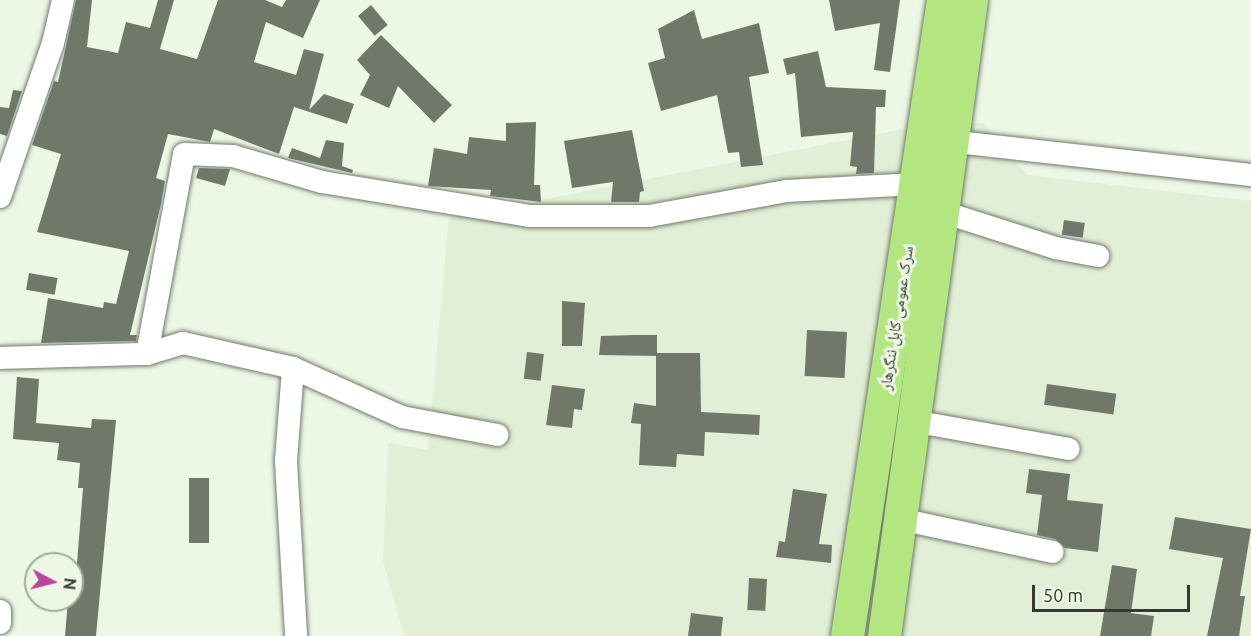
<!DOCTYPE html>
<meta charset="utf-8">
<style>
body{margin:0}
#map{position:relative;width:1251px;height:636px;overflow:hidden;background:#edf7e5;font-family:Ubuntu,"Noto Naskh Arabic",sans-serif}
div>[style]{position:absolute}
.built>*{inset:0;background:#e1efd6}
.building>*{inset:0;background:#707969;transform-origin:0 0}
.roads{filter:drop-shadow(0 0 2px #727b6b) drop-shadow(0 0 2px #727b6b)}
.minor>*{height:22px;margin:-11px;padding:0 11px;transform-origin:11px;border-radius:11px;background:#fff}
.highway>*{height:33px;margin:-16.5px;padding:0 16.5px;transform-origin:16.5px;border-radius:16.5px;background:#b3e681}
span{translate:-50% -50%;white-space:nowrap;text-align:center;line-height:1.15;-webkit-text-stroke:6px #edf7e5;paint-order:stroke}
.street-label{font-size:16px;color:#343831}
.north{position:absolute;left:24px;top:552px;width:60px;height:60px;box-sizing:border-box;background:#edf7e5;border:2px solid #a3ab9d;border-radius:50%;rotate:97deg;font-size:16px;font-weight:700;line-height:24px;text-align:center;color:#343831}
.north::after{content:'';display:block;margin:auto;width:21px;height:27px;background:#bc449a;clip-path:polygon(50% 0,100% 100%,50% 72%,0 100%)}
.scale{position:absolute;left:1032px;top:585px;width:158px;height:27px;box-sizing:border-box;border:3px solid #343831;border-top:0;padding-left:8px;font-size:18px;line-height:21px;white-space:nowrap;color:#343831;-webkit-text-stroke:4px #edf7e5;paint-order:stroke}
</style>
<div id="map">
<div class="built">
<i style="clip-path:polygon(934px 123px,983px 123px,1027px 175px,1251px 201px,1251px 636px,404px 636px,383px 561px,388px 443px,428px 450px,449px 218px)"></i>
</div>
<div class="building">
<i style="clip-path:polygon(76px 0,92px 0,87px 47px,118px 53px,126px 22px,150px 28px,158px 0,174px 0,160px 49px,197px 59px,218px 0,265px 0,282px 7px,286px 0,320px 0,303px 38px,266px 22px,254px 62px,296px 75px,304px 49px,324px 54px,309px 110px,324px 94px,354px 104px,347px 124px,294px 107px,279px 154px,214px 129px,210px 142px,168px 134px,156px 178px,165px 181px,161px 204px,130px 335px,137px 335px,136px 341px,41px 343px,48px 298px,103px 308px,104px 302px,116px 304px,129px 251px,37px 232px,61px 154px,32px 145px,54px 81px,58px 82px)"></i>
<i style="clip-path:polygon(829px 0,900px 0,890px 72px,874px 70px,880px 23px,835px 31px)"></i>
<i style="left:371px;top:5px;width:26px;height:17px;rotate:50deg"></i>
<i style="clip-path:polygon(694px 10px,702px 39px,759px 23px,769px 73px,749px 77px,763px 165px,741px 167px,739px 152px,728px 153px,717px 95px,661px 111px,648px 63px,665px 58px,658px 29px)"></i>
<i style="clip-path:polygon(381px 35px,452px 105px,434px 123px,398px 86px,389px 108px,360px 95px,370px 75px,357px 60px)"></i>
<i style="clip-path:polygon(818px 51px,826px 87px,886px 90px,885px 107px,876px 107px,874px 173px,856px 174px,857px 167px,850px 166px,853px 132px,801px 137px,795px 73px,787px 75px,783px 59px)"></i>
<i style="clip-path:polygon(13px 90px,22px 91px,7px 136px,0 134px,0 107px,9px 108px)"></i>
<i style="clip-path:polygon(536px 122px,534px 185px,540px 185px,541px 202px,490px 196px,491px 190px,428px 186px,434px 148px,467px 154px,469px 137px,506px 141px,506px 123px)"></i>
<i style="clip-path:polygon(632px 130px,644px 191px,640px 192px,639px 202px,611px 202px,613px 182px,572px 188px,564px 141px)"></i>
<i style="clip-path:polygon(326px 140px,344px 143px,342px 166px,353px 170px,352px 173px,288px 158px,292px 148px,320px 158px)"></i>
<i style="clip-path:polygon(199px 168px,230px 169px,225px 186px,196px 178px)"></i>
<i style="left:1064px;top:220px;width:21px;height:15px;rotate:8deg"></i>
<i style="left:29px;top:273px;width:29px;height:17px;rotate:10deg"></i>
<i style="clip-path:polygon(562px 301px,585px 303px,582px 346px,562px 346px)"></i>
<i style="left:807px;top:330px;width:40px;height:46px;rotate:3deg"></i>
<i style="clip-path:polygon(634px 335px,657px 335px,657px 353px,700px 353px,701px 412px,760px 415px,759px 435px,705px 432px,704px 456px,677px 454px,676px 467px,639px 465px,641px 424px,631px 423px,634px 403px,656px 406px,656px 356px,599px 355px,601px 336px)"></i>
<i style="left:527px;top:352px;width:17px;height:27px;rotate:7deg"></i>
<i style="clip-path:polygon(17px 377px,39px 379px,36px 423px,91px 428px,92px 419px,116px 420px,96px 636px,65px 636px,68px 600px,72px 600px,72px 562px,77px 563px,83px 488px,78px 488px,80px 463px,57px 460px,59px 443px,13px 439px)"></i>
<i style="left:1047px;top:384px;width:70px;height:21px;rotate:8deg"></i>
<i style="clip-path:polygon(552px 385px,585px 389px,582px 410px,574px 409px,572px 428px,546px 425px)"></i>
<i style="clip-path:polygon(1029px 469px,1070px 474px,1067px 500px,1103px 504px,1098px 552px,1065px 548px,1055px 539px,1037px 535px,1042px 495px,1026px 493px)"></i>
<i style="left:189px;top:478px;width:20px;height:65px"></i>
<i style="clip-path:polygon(793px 489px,827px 494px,819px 544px,832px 545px,831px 563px,776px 557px,779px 541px,785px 542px)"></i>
<i style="clip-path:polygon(1175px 517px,1251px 529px,1240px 596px,1245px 596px,1239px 636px,1207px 636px,1223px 558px,1169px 549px)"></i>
<i style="clip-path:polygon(1112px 565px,1137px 569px,1131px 613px,1154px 616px,1151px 636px,1100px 636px)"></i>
<i style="left:749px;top:578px;width:18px;height:32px;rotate:3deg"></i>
<i style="clip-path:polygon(691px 613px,723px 617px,721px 636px,688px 636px)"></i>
</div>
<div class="roads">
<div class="minor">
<i style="left:939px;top:140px;width:314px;rotate:6.4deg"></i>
<i style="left:0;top:197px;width:163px;rotate:-71deg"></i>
<i style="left:53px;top:43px;width:44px;rotate:-76.9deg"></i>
<i style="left:943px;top:212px;width:119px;rotate:17.7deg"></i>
<i style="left:1056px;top:248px;width:43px;rotate:10.8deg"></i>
<i style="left:147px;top:354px;width:38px;rotate:-17deg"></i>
<i style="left:183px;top:343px;width:113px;rotate:12.8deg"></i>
<i style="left:293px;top:368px;width:120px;rotate:24.2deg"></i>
<i style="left:402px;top:417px;width:97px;rotate:10.7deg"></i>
<i style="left:0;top:358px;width:147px;rotate:-1.6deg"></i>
<i style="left:147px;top:354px;width:203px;rotate:-79.5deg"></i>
<i style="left:184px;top:154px;width:49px;rotate:2.3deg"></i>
<i style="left:233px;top:156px;width:93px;rotate:16.3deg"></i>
<i style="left:322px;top:182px;width:210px;rotate:9.3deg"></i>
<i style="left:529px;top:216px;width:120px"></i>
<i style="left:649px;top:216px;width:139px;rotate:-10.3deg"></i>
<i style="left:786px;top:191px;width:130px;rotate:-3.1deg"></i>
<i style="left:293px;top:368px;width:93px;rotate:94.3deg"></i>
<i style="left:286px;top:461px;width:175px;rotate:86.7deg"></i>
<i style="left:913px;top:421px;width:158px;rotate:10.2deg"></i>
<i style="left:900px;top:519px;width:156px;rotate:12.2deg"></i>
<i style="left:0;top:611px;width:12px;rotate:90deg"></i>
</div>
<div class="highway">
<i style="left:847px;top:636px;width:643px;rotate:-81.42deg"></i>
<i style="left:884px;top:636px;width:642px;rotate:-82.21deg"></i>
</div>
</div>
<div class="street-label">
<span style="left:896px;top:318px;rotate:-81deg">سرک عمومی کابل ننگرهار</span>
</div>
<div class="north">N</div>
<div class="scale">50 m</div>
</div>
